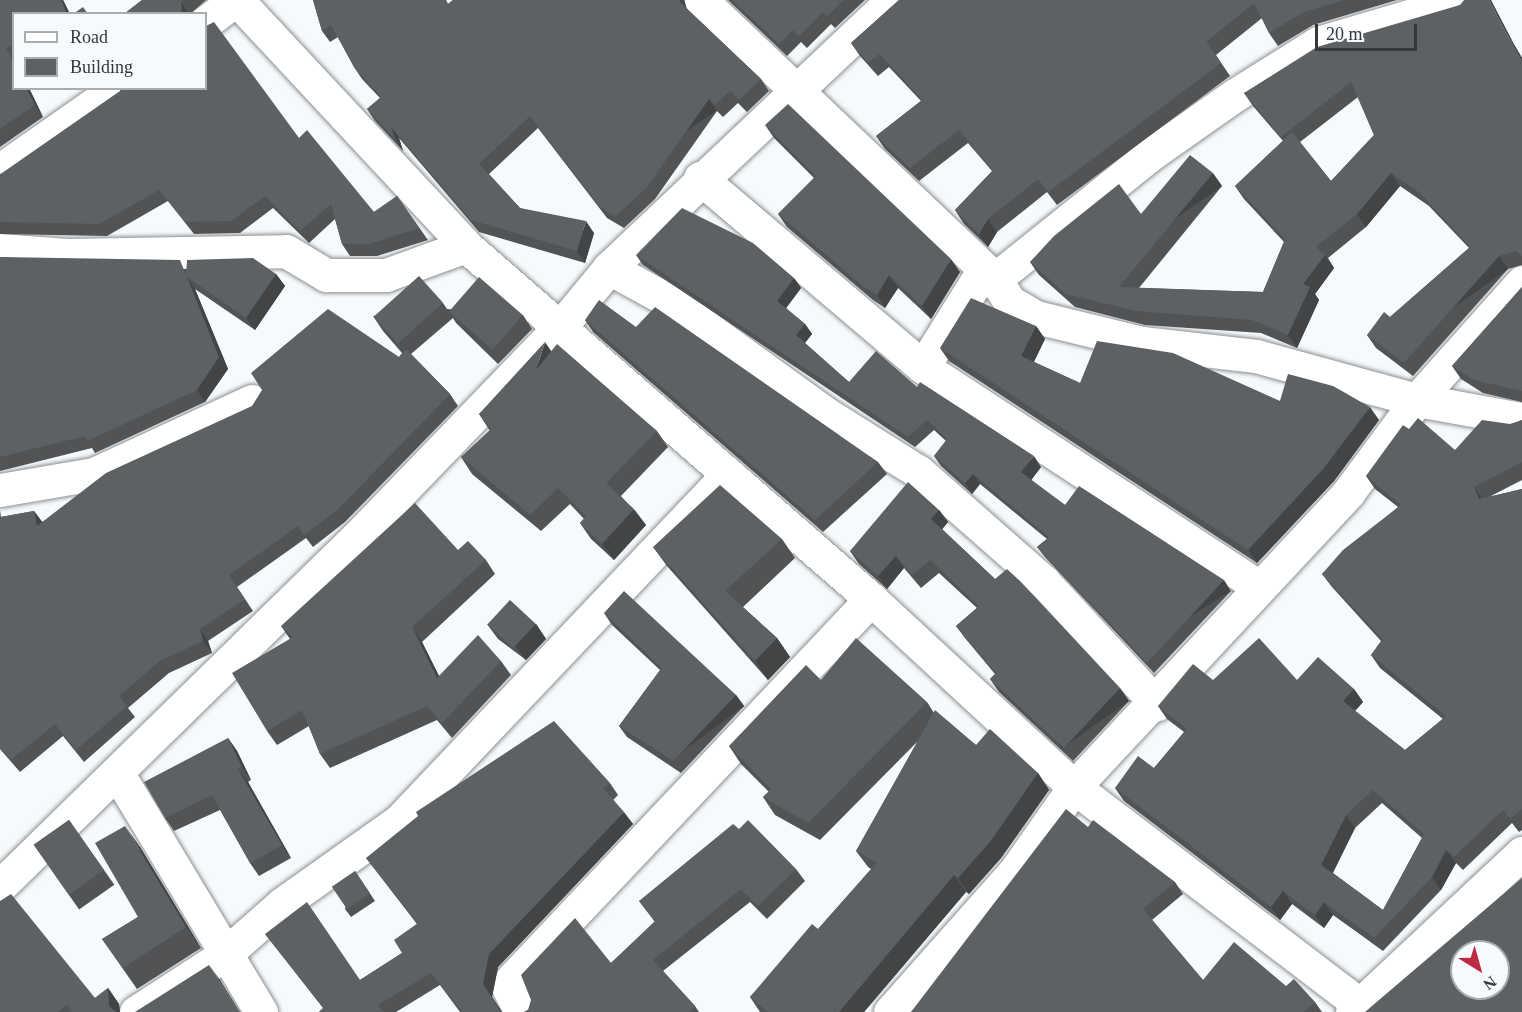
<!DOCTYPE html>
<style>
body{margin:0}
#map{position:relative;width:1522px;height:1012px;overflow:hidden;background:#f7fafd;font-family:Georgia,serif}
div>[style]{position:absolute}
.roads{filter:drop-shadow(0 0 2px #8c8f91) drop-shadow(0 0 2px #8c8f91)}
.minor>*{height:33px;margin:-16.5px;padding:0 16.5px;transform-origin:16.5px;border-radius:16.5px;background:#fff}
.wall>*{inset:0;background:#515355;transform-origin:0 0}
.shaded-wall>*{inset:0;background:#424445;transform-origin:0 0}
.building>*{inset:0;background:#5e6163;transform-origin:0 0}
span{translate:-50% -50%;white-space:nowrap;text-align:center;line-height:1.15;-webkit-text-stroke:6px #f7fafd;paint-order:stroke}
.legend{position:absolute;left:12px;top:12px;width:195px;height:78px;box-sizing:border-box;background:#f7fafd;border:2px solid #aaacae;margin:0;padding:8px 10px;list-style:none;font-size:18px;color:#363738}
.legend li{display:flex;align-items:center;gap:12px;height:30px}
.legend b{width:30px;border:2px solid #aaacae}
.north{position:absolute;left:1450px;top:940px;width:60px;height:60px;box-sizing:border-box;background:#f7fafd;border:2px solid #aaacae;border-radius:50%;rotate:143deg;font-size:16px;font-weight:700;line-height:24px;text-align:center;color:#363738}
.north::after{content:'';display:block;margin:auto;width:21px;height:27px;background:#bc2b43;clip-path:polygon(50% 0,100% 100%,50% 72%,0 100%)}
.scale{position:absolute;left:1315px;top:24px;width:102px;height:27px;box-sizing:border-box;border:3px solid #363738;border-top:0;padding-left:8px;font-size:18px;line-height:21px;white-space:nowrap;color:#363738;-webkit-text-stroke:4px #f7fafd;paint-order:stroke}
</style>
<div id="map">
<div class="roads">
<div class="minor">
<i style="left:237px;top:0;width:336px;rotate:47deg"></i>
<i style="left:466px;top:246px;width:537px;rotate:41.08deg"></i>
<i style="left:871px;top:599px;width:277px;rotate:42.8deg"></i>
<i style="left:1074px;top:787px;width:360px;rotate:37.3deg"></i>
<i style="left:701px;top:0;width:405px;rotate:43.5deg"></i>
<i style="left:995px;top:279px;width:27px;rotate:57deg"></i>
<i style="left:1010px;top:302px;width:30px;rotate:30deg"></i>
<i style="left:1036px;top:317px;width:109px;rotate:13.8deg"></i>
<i style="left:1142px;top:343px;width:115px;rotate:6.5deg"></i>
<i style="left:1256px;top:356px;width:167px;rotate:15.3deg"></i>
<i style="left:1417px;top:400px;width:107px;rotate:10.3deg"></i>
<i style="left:206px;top:22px;width:36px;rotate:-37deg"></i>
<i style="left:0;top:170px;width:143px;rotate:-35deg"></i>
<i style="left:700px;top:178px;width:292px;rotate:40.3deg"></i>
<i style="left:923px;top:367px;width:400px;rotate:33.2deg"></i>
<i style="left:0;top:250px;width:67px;rotate:4.3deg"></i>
<i style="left:67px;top:255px;width:219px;rotate:-1deg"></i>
<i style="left:286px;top:251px;width:47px;rotate:31deg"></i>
<i style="left:326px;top:275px;width:60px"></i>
<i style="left:386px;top:275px;width:85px;rotate:-19.9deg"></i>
<i style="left:609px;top:268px;width:73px;rotate:28.7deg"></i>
<i style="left:673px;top:303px;width:191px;rotate:35.9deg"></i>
<i style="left:828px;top:415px;width:107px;rotate:32.1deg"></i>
<i style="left:919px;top:472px;width:165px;rotate:41.3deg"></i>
<i style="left:1043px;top:581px;width:168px;rotate:47.2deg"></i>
<i style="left:923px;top:367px;width:100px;rotate:-58.1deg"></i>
<i style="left:976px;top:282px;width:19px;rotate:-9deg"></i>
<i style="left:995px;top:279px;width:200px;rotate:-38.7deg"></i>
<i style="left:1151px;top:154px;width:103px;rotate:-35.1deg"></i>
<i style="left:1235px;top:95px;width:98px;rotate:-32.1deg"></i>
<i style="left:1318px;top:43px;width:151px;rotate:-16.5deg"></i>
<i style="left:0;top:490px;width:95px;rotate:-9.7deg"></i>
<i style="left:94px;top:474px;width:174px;rotate:-24.8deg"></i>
<i style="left:118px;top:774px;width:278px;rotate:59deg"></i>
<i style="left:0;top:886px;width:502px;rotate:-44.35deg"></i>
<i style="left:359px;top:535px;width:292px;rotate:-46deg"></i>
<i style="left:562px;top:325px;width:74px;rotate:-50.5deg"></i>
<i style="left:609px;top:268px;width:390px;rotate:-43.4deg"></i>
<i style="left:136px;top:1012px;width:103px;rotate:-32.8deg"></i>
<i style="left:223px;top:956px;width:79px;rotate:-41.4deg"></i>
<i style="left:282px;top:904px;width:143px;rotate:-35.4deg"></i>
<i style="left:399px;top:821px;width:475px;rotate:-46.5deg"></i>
<i style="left:521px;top:1012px;width:26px;rotate:-118deg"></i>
<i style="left:509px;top:989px;width:10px;rotate:-73deg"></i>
<i style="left:512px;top:979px;width:523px;rotate:-46.63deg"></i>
<i style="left:890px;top:1012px;width:190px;rotate:-48.4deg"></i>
<i style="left:1016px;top:870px;width:101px;rotate:-55.1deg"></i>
<i style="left:1074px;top:787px;width:402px;rotate:-47deg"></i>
<i style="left:1348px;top:493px;width:116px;rotate:-53.4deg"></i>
<i style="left:1417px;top:400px;width:158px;rotate:-48.3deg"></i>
<i style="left:1352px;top:1012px;width:233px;rotate:-43.1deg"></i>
</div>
</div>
<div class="wall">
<i style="clip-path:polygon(0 0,63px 0,70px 14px,14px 14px,14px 88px,29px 88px,43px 117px,0 147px)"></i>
<i style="clip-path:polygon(142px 0,206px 0,190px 14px,124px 14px)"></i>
<i style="clip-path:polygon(313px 0,446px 0,448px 4px,453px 0,684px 0,686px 8px,761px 79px,769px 91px,747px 112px,738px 103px,723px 117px,717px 111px,655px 199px,624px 228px,607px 218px,538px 128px,489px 174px,520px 208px,594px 233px,585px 263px,479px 232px,399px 138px,403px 151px,375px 121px,367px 109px,380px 98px,362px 79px,354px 67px,338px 37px,330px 42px,322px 31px)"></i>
<i style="clip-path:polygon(728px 0,865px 0,835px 28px,831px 24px,807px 48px,801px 42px,787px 56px)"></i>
<i style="clip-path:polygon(899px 0,1397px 0,1313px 25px,1278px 46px,1269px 33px,1262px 18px,1216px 55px,1230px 76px,1057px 205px,1047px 192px,997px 232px,988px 247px,964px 224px,955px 210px,992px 171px,968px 143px,919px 181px,885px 149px,876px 136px,921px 101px,889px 67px,878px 76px,860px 56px,851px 43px)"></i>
<i style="clip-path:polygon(evenodd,1460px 5px,1515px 46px,1522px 58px,1522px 265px,1508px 269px,1413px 376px,1376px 348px,1367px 335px,1390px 317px,1469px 248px,1429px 206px,1400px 186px,1366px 227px,1328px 258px,1334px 268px,1315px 294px,1319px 300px,1297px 348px,1261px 333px,1145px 325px,1075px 307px,1039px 275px,1030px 262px,1141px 214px,1222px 186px,1139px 288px,1263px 292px,1284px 242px,1244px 199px,1235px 186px,1283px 141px,1253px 106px,1244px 93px,1460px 5px,1358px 97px,1374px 135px,1331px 181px,1300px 142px,1358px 97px)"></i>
<i style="clip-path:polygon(765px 125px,960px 272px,931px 319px,898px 288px,885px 308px,873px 300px,787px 227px,778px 214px,814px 178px,774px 138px)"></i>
<i style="clip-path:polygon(299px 138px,374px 212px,397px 196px,428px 240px,377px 256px,350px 256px,342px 244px,335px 219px,309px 243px,273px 208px,240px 233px,194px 234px,168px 201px,107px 236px,0 234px,0 174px)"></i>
<i style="clip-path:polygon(636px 255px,794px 278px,801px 288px,786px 308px,805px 324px,812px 334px,805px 343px,849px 382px,917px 387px,1041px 467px,1031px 480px,1065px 505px,1231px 591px,1154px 673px,1045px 557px,1037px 547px,1047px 539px,980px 484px,972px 494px,941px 466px,934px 456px,946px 441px,934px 430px,915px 447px,643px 265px)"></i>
<i style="clip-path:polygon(0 257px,186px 269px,276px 274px,285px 286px,255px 330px,195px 289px,228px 369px,205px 402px,95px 453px,92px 448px,0 471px)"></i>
<i style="clip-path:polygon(1522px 287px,1522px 402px,1483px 393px,1461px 379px,1452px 366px)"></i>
<i style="clip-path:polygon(443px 303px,447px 309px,523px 315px,532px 329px,498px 364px,456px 323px,453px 318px,411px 354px,450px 394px,458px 406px,345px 522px,313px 547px,306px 538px,237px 587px,253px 611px,208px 641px,212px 653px,169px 673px,128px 708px,135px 717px,84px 762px,63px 736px,20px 772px,0 749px,0 510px,1px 517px,34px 511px,42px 522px,399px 357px,402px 353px,383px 331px,373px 316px)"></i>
<i style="clip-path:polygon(585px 320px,636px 327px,878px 462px,887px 474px,823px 532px,593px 332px)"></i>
<i style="clip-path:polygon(1036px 326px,1045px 339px,1034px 362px,1080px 383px,1280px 401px,1379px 420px,1334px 481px,1257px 563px,949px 361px,940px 348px)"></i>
<i style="clip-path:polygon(551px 351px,657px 431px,668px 447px,621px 496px,646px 525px,614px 560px,591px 539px,580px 523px,584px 519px,570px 504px,541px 531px,472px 474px,461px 457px,490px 431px,479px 414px)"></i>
<i style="clip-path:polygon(evenodd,1522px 420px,1522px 480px,1489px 497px,1522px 489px,1522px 830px,1519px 832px,1512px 823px,1463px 870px,1456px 863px,1441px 890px,1383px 951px,1333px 915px,1324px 928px,1292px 904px,1280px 920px,1124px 801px,1115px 788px,1154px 768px,1184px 732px,1167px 719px,1158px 706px,1213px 680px,1297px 680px,1354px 689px,1363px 702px,1355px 711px,1405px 750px,1443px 719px,1380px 668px,1371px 655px,1381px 641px,1332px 587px,1322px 574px,1398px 507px,1375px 489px,1366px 476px,1409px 429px,1455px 450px,1522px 420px,1382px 803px,1422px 838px,1383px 910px,1333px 873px,1355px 828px,1382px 803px)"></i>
<i style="clip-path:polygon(939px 510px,948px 522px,942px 529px,995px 579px,1129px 701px,1073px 761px,999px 692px,990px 679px,995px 674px,965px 638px,956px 626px,977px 608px,939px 573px,921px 588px,904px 568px,887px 589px,859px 564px,850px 551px)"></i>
<i style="clip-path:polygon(782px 539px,795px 558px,743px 607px,777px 638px,790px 657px,768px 680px,667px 566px,653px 547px)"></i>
<i style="clip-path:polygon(458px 550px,486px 560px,495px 574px,422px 642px,439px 676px,501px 661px,511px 675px,452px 738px,437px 720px,330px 768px,320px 754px,309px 726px,277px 745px,267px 731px,290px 639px,281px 626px)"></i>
<i style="clip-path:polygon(604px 613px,736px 695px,744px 706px,681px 773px,627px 737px,619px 726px,660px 670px,612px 625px)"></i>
<i style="clip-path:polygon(487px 624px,536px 624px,546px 639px,526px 660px,498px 639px)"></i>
<i style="clip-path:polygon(821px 680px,927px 702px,934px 713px,976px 745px,1038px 773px,1049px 790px,1001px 858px,969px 894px,966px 892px,864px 1012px,760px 1012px,750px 997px,818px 929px,871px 869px,868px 867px,856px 851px,918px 741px,820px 840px,775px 815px,763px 797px,769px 792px,741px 764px,729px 746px)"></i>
<i style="clip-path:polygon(228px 738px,237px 751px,251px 780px,248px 782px,291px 858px,259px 876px,250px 863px,220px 810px,174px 831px,165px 818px)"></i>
<i style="clip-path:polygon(610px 783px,618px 795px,613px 800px,633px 824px,498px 967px,492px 997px,502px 1012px,460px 1012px,440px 985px,396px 1012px,319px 1012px,323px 1008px,265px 934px,360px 980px,402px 953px,417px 924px,366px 858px)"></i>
<i style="left:69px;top:820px;width:79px;height:43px;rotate:55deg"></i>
<i style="clip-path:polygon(1088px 827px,1175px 882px,1183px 894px,1152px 920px,1203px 980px,1286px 986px,1315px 1002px,1322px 1012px,911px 1012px)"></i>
<i style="clip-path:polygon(140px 847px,201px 948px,137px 989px,102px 939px,138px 917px)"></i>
<i style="clip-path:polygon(796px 869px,805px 881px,767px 919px,750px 902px,663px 971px,695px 1006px,699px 1012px,524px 1012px,611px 963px,655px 922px,639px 901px)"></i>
<i style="clip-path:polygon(355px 871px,375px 901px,351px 917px,345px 909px)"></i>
<i style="clip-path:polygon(108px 988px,119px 1004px,120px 1012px,0 1012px,95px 998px)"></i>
</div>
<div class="shaded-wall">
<i style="clip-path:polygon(61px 0,63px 0,70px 14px,67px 14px)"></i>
<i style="clip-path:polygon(679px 0,684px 0,688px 13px)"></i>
<i style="clip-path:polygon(1489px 0,1491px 0,1515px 46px,1522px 58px,1522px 60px,1506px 33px)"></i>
<i style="clip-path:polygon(181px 2px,189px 14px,182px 14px)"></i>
<i style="clip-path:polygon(26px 88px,29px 88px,43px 117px,35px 105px)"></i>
<i style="left:709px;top:99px;width:14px;height:108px;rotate:56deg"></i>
<i style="clip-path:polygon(391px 127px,399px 138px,403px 151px,395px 139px)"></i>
<i style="left:1213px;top:173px;width:16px;height:148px;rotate:55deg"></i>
<i style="clip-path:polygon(1391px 173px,1400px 186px,1366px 227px,1357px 214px)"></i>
<i style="clip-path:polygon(988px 219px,997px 232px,988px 247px,979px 234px)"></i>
<i style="clip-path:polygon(586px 221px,594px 233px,585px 263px,577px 251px)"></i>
<i style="clip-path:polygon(1325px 255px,1334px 268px,1315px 294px,1319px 300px,1297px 348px,1288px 335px,1303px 284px)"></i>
<i style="left:1499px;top:256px;width:16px;height:143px;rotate:55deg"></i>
<i style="clip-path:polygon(951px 259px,960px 272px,931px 319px,922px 306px)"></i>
<i style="clip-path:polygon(276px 274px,285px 286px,255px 330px,246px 318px)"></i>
<i style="clip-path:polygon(889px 275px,898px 288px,885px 308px,877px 295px)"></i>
<i style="clip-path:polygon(187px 277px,195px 289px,228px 369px,205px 402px,197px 390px)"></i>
<i style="clip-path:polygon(794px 278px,801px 288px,784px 311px,777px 301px)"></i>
<i style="clip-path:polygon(805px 324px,812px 334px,803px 345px,796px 335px)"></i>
<i style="clip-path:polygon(1036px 326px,1045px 339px,1030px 369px,1021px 356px)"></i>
<i style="clip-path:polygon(545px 342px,556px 358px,536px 370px)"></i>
<i style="clip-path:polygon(1370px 407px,1379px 420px,1334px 481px,1257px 563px,1248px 550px)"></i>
<i style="clip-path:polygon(1034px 456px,1041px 467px,1029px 483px,1021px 472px)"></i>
<i style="clip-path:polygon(973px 474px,980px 484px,972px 494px,965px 483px)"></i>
<i style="clip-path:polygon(1474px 487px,1483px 500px,1479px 499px)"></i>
<i style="clip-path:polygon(634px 509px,646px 525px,614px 560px,602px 544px)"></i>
<i style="clip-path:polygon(939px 510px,948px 522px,940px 532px,931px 519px)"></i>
<i style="clip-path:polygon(34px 511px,43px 523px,37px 526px)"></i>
<i style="clip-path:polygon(896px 556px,904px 568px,887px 589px,878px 576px)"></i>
<i style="left:1224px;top:580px;width:13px;height:113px;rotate:58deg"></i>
<i style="clip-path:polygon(536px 624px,546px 639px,526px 660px,515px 646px)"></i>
<i style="clip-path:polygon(412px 627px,422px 642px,447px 692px,437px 678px)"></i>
<i style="clip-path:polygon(200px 629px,208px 641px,212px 653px,203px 641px)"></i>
<i style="clip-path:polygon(777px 638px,790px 657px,768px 680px,755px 661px)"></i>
<i style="left:1120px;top:688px;width:16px;height:82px;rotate:55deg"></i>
<i style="clip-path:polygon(1354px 689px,1363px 702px,1352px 714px,1343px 701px)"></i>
<i style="left:736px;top:695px;width:14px;height:91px;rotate:54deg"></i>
<i style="clip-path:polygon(228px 738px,237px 751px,251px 780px,242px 767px)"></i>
<i style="clip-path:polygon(238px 769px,248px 782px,291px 858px,282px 845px)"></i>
<i style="clip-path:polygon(1038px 773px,1049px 790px,1001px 858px,969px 894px,958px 878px)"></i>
<i style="clip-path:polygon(624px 812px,633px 824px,498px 967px,492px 997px,502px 1012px,501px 1012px,483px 984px,489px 954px)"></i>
<i style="clip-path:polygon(1346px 815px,1355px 828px,1330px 878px,1321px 865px)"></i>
<i style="clip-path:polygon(125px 826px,140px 847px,201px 948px,186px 927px)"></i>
<i style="clip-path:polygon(1446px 850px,1456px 863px,1441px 890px,1432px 877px)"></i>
<i style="clip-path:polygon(954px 875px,966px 892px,864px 1012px,839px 1012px)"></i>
<i style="clip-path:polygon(1283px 891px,1292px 904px,1280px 920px,1271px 907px)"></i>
<i style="clip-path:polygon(1324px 902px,1333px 915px,1324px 928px,1315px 915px)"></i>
<i style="clip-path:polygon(209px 965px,220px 980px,240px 1012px,239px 1012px)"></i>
<i style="clip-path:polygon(108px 988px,119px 1004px,120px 1012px,113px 1012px,109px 1006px)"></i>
</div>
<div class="building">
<i style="clip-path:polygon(0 0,61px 0,67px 14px,14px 14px,14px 44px,6px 48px,14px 64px,14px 88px,26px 88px,35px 105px,0 129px)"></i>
<i style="clip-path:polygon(142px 0,183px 0,181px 2px,182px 14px,124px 14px)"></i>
<i style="clip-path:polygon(313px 0,445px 0,448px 4px,453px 0,679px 0,680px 2px,761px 79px,739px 100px,730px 91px,715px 105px,709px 99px,647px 187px,615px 217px,599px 206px,530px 116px,479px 164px,520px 208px,586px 221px,577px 251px,471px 220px,391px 127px,395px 139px,367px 109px,381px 97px,354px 67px,331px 25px,322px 31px)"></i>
<i style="clip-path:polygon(732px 0,844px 0,827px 16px,823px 12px,799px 36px,793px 30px,779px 44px)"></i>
<i style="clip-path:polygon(899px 0,1344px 0,1304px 12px,1269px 33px,1254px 3px,1206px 42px,1221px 63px,1048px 192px,1038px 179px,988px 219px,979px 234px,955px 210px,993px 171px,959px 130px,910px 168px,876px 136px,922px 100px,880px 54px,868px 63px,851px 43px)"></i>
<i style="clip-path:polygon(1464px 0,1489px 0,1506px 33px,1522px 60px,1522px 256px,1516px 251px,1499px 256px,1404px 363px,1367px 335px,1384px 312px,1390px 317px,1470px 247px,1420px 193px,1391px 173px,1357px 214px,1316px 247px,1325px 255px,1303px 284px,1310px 287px,1288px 335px,1252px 320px,1136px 311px,1066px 294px,1030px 262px,1054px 236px,1119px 184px,1141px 214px,1190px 155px,1213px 173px,1119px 287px,1263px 292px,1285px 239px,1235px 186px,1292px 132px,1331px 181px,1374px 135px,1351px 82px,1281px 137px,1244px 93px,1317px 47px,1460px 5px)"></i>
<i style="clip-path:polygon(83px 7px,88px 14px,73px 14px)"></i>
<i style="clip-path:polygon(214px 22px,299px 138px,307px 130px,374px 212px,397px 196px,419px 228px,369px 244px,342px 244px,331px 204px,300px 231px,265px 196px,231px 221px,185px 222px,159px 190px,99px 224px,0 222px,0 174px,2px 173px,120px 91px,121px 88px,206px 88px,206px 26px)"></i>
<i style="clip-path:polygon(788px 104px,951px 259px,922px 306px,889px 275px,877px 295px,864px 287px,778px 214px,816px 176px,765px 125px)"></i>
<i style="clip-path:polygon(682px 208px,753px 243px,794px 278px,777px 301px,805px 324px,796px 335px,849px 382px,876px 351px,917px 387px,920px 382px,1034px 456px,1021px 472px,1065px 505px,1079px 486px,1224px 580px,1147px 663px,1037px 547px,1049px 537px,973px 474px,965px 483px,934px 456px,947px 439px,927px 420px,908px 437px,636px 255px)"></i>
<i style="clip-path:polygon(0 257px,180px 260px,186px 275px,187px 260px,253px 258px,276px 274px,246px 318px,187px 277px,219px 357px,197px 390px,87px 441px,85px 436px,0 457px)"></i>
<i style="left:419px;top:276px;width:36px;height:61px;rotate:48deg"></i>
<i style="left:479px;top:277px;width:58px;height:46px;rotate:41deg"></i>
<i style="clip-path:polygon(1522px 287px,1522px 391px,1474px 380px,1452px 366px)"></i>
<i style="clip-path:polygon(971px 298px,1036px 326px,1021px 356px,1080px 383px,1097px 341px,1173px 353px,1280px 401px,1288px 374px,1333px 386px,1370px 407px,1324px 468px,1248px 550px,940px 348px)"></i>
<i style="clip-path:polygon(599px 300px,636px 327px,655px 307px,878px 462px,815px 520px,585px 320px)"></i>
<i style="clip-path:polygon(328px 309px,399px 357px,406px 349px,450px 394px,337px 510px,304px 535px,298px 526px,229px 575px,245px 599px,200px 629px,203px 641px,160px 661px,119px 696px,127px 706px,76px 750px,55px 724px,11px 760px,0 747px,0 517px,34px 511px,37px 526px,106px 473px,252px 406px,262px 390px,251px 373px)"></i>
<i style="clip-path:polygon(545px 342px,536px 370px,557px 344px,657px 431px,606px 483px,634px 509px,602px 544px,580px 523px,586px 516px,558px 488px,530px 515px,461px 457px,491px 429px,479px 414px)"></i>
<i style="clip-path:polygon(evenodd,1418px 418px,1455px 450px,1482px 420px,1510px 424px,1522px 420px,1522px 462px,1474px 487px,1479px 499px,1522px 489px,1522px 809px,1510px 819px,1503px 810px,1454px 857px,1446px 850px,1432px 877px,1374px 938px,1324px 902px,1315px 915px,1283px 891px,1271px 907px,1115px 788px,1138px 756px,1154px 768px,1187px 729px,1158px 706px,1193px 664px,1213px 680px,1259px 638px,1297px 680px,1318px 657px,1354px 689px,1343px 701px,1405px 750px,1446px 716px,1371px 655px,1383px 640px,1322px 574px,1343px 550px,1401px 505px,1366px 476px,1403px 425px,1409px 429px,1418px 418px,1373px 790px,1424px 834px,1383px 910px,1321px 865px,1346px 815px,1373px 790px)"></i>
<i style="clip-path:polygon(908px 482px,939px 510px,931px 519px,995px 579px,1007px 569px,1021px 582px,1120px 688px,1064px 748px,990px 679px,996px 673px,956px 626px,979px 606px,930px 560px,912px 575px,896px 556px,878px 576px,850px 551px)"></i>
<i style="clip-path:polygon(720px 485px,782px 539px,725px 591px,777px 638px,755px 661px,653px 547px)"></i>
<i style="clip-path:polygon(415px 503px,458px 550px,468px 541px,486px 560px,412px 627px,437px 678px,478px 635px,501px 661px,442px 723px,427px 706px,320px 754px,302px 710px,267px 731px,232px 673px,293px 637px,281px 626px)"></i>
<i style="clip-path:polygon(624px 591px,736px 695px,673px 761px,619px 726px,662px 668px,604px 613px)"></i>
<i style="left:510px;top:600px;width:35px;height:33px;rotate:43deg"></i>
<i style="clip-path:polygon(856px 638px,927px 702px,808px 823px,763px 797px,771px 789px,729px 746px,806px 665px,821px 680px)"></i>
<i style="clip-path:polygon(935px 710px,976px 745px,990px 729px,1038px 773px,990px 842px,958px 878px,954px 875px,839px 1012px,768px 1012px,750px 997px,812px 924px,818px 929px,877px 863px,856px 851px)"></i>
<i style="clip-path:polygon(554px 721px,610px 783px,603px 788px,624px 812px,489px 954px,483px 984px,501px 1012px,462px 1012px,431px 973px,378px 1005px,384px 1012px,319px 1012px,324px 1008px,265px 934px,307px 902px,360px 980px,402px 953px,394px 940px,418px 923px,366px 858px,418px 816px,416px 812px)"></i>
<i style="clip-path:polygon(228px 738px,242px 767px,238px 769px,282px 845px,250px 863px,212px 795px,165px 818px,144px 782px)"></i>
<i style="clip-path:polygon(1066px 809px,1088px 827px,1093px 820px,1175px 882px,1143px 909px,1203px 980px,1234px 942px,1286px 986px,1294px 979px,1315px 1002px,1303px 1012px,911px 1012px)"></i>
<i style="left:69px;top:820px;width:61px;height:43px;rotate:55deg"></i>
<i style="clip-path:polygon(748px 820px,796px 869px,758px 906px,741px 889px,653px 960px,695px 1006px,689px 1012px,524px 1012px,528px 1010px,531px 1000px,521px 975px,575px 918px,611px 963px,655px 921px,639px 901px,733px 824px,739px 829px)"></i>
<i style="clip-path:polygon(125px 826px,186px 927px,123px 968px,102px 939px,138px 917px,95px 843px)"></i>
<i style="left:355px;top:871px;width:27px;height:28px;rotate:56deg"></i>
<i style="clip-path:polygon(evenodd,1522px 878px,1522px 1012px,1365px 1012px,1522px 878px,1462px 952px,1498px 952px,1498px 988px,1462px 988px,1462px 952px)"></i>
<i style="clip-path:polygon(11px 894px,95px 998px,108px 988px,109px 1006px,116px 1012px,72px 1012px,67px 1005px,58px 1012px,0 1012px,0 901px)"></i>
<i style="clip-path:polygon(209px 965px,239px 1012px,135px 1012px)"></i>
</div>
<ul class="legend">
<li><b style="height:8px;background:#fff"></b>Road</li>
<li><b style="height:16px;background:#5e6163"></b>Building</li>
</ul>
<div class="north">N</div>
<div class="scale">20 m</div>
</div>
